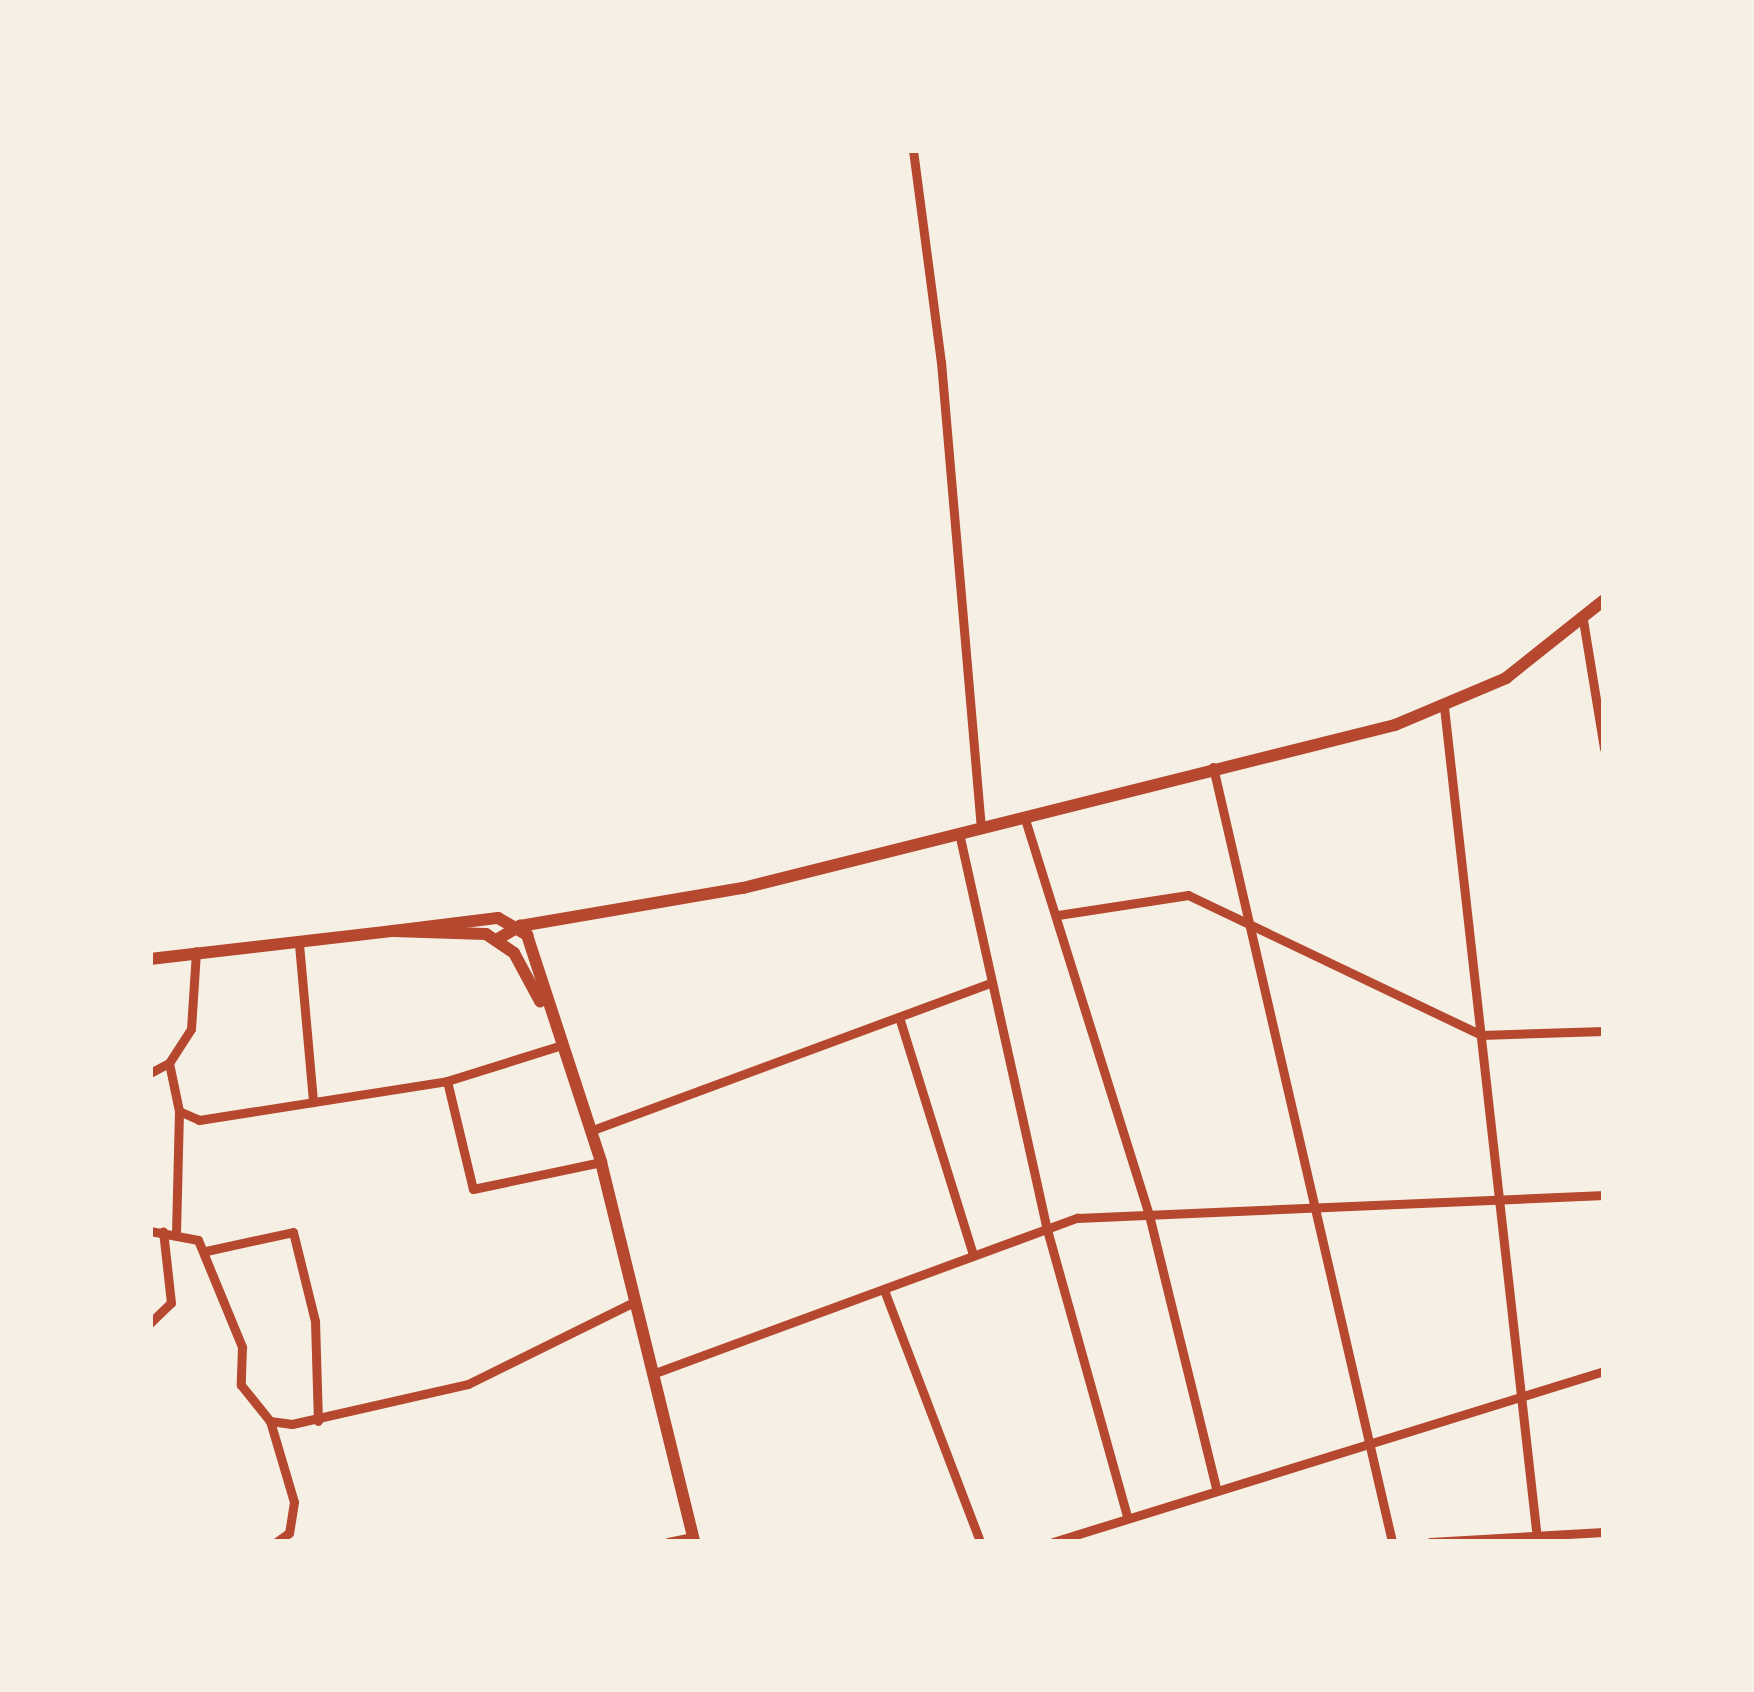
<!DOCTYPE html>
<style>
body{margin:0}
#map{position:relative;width:1754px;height:1692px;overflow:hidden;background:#f6efe4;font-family:"IBM Plex Sans",sans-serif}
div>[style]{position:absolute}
.minor>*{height:9px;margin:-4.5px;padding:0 4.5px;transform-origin:4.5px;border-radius:4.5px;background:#b5482f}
.tertiary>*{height:12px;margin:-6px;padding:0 6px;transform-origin:6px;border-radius:6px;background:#b5482f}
span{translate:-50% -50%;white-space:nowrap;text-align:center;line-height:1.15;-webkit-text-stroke:9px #f6efe4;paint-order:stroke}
.frame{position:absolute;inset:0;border:153px solid #f6efe4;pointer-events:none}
</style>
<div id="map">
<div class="minor">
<i style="left:913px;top:150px;width:214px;rotate:82.5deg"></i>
<i style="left:941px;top:362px;width:466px;rotate:85.1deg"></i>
<i style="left:1583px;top:620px;width:130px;rotate:80.7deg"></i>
<i style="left:1444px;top:707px;width:828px;rotate:83.62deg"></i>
<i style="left:1213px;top:767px;width:795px;rotate:76.99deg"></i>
<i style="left:1024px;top:816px;width:418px;rotate:72.6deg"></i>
<i style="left:1149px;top:1215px;width:280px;rotate:76.2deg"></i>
<i style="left:959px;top:833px;width:403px;rotate:77.5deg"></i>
<i style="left:1046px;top:1226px;width:301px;rotate:74.4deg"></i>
<i style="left:1058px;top:915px;width:132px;rotate:-8.7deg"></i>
<i style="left:1188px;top:895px;width:325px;rotate:25.5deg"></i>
<i style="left:1481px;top:1035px;width:123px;rotate:-1.9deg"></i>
<i style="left:299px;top:944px;width:159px;rotate:84.9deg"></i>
<i style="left:899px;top:1017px;width:249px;rotate:72.7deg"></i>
<i style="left:169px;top:1063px;width:49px;rotate:78.2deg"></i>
<i style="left:179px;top:1111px;width:120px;rotate:91.4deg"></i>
<i style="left:150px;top:1073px;width:21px;rotate:-28deg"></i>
<i style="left:169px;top:1063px;width:40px;rotate:-57.1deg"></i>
<i style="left:191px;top:1029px;width:78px;rotate:-86.3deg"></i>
<i style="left:447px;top:1081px;width:111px;rotate:76.5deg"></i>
<i style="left:473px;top:1189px;width:131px;rotate:-11.9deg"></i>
<i style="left:179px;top:1111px;width:22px;rotate:24deg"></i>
<i style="left:199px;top:1120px;width:251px;rotate:-8.9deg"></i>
<i style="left:447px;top:1081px;width:117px;rotate:-17.4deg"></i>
<i style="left:590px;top:1131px;width:427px;rotate:-20.3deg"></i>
<i style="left:150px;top:1231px;width:49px;rotate:10.6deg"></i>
<i style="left:198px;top:1240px;width:116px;rotate:67.6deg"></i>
<i style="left:242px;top:1347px;width:38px;rotate:92deg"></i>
<i style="left:241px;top:1385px;width:46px;rotate:51.1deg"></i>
<i style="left:270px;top:1421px;width:22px;rotate:8deg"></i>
<i style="left:292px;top:1424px;width:180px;rotate:-12.8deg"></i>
<i style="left:468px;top:1384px;width:187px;rotate:-26.3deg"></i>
<i style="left:206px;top:1251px;width:89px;rotate:-12.3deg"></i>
<i style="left:293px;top:1232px;width:92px;rotate:76.1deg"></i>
<i style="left:315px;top:1321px;width:100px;rotate:88.3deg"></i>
<i style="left:884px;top:1290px;width:270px;rotate:69.1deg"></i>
<i style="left:150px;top:1323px;width:29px;rotate:-44deg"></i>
<i style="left:171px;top:1303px;width:72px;rotate:-96.3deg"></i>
<i style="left:655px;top:1373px;width:450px;rotate:-20.2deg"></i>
<i style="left:1077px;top:1218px;width:528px;rotate:-2.5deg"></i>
<i style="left:270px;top:1421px;width:84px;rotate:73.5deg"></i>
<i style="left:294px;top:1502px;width:31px;rotate:99deg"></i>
<i style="left:289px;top:1533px;width:16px;rotate:145deg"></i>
<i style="left:668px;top:1542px;width:25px;rotate:-12deg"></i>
<i style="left:1053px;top:1542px;width:577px;rotate:-17.24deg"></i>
<i style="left:1430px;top:1542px;width:174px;rotate:-3.3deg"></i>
</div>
<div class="tertiary">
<i style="left:393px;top:931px;width:106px;rotate:-7.1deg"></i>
<i style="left:498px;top:918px;width:34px;rotate:30deg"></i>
<i style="left:527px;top:935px;width:239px;rotate:71.9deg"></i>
<i style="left:601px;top:1162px;width:391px;rotate:76.2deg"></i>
<i style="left:498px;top:939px;width:26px;rotate:-31deg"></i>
<i style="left:520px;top:926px;width:226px;rotate:-9.7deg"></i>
<i style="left:743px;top:888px;width:672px;rotate:-14.04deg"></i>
<i style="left:1395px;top:725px;width:121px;rotate:-22.9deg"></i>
<i style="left:1506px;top:678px;width:125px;rotate:-38.5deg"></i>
<i style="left:150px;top:959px;width:245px;rotate:-6.6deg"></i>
<i style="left:393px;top:931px;width:93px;rotate:1.8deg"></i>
<i style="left:486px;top:934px;width:34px;rotate:34deg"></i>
<i style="left:514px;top:953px;width:55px;rotate:61.6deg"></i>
</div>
<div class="frame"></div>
</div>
